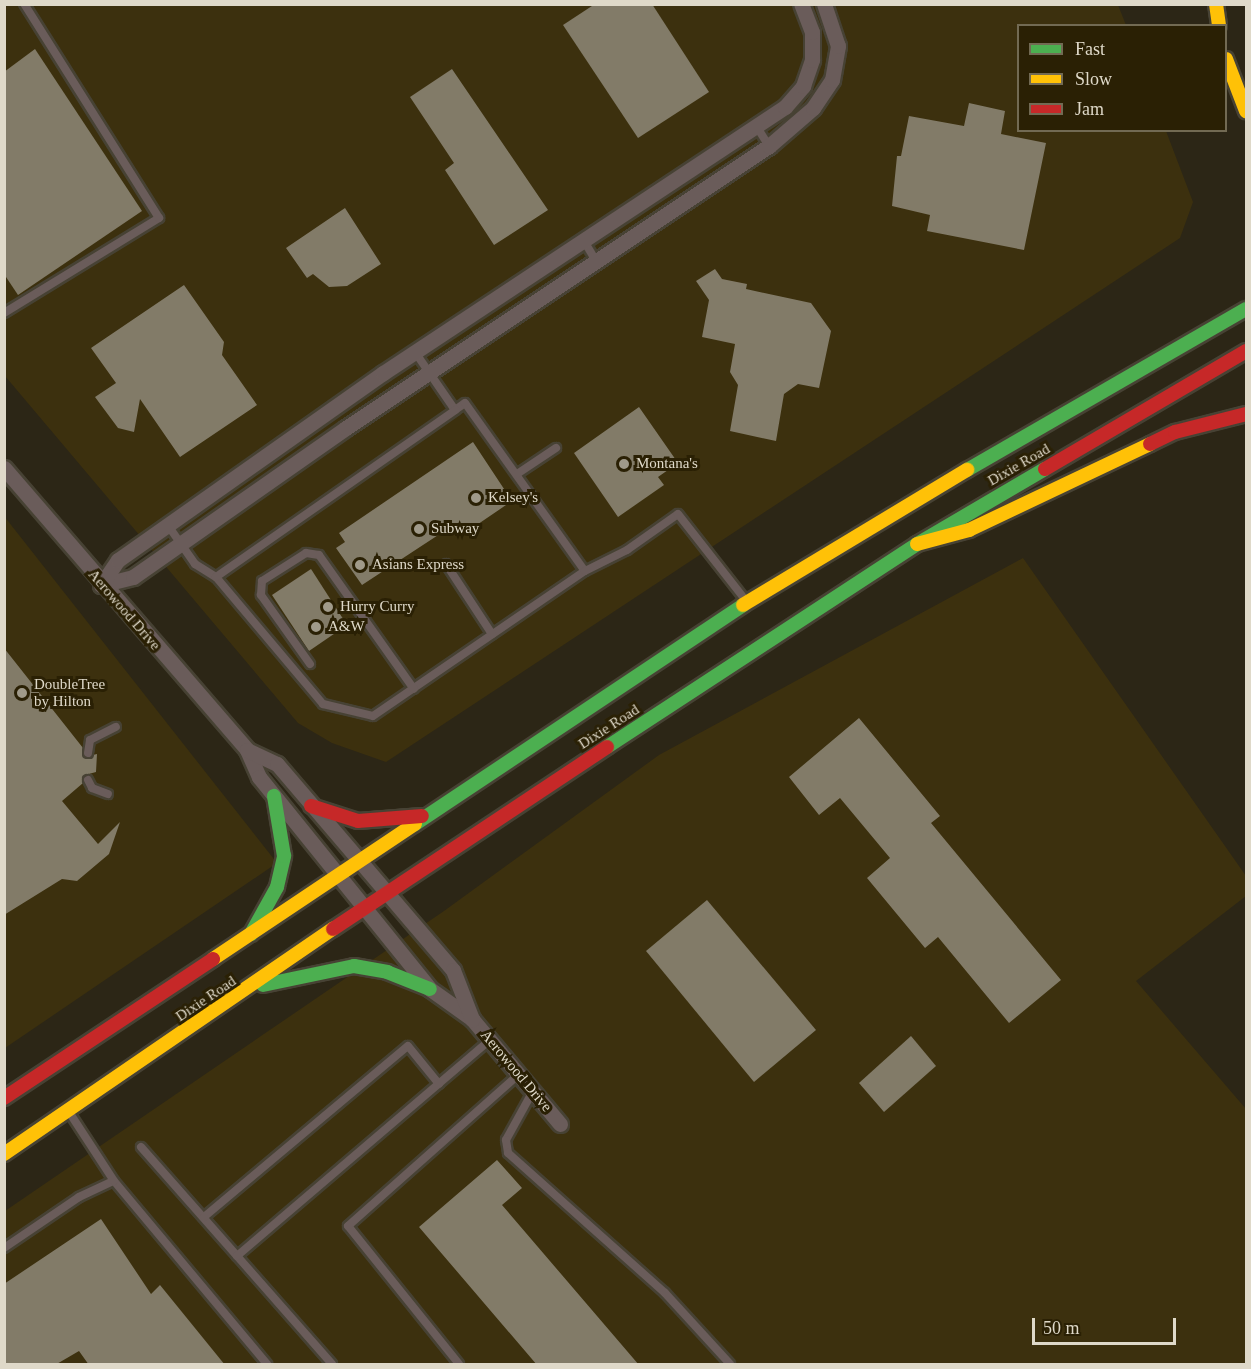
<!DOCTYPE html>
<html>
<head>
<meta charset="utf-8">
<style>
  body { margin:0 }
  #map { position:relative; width:1251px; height:1369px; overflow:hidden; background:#2c2616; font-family:Georgia,serif }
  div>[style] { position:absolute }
  .built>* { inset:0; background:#3c300e }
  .building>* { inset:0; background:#827b68 }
  .roads { filter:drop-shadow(2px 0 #474234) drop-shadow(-2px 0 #474234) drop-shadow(0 2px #474234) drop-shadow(0 -2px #474234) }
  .lane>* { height:8px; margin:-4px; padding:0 4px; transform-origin:4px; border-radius:4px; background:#6a5c5a }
  .street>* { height:15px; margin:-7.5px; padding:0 7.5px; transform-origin:7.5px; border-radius:7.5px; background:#6a5c5a }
  .fast>* { height:14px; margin:-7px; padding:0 7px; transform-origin:7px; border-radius:7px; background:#4caf50 }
  .slow>* { height:14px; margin:-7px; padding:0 7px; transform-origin:7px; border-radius:7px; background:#ffc107 }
  .jam>* { height:14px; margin:-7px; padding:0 7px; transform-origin:7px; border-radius:7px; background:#c62828 }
  .dots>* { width:16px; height:16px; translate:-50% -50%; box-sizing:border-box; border:3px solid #2a2004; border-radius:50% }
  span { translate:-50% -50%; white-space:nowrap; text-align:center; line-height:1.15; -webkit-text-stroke:6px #2a2004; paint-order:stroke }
  .poi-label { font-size:15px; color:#dfd9c9 }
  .left { translate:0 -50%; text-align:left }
  .street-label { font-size:15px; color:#dfd9c9 }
  .frame { position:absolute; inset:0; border:6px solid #dfd9c9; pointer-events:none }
  .legend { position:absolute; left:1017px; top:24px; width:210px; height:108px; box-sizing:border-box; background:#2a2004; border:2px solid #726a53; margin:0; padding:8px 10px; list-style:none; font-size:18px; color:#dfd9c9 }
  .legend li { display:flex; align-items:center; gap:12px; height:30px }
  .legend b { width:30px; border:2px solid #726a53 }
  .scale { position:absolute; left:1032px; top:1318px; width:144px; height:27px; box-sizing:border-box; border:3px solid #dfd9c9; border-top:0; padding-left:8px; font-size:18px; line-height:21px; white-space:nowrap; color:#dfd9c9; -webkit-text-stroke:4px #2a2004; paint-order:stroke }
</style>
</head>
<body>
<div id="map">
  <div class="built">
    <i style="clip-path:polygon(4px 5px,1118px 5px,1126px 25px,1018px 26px,1018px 130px,1166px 131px,1193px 202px,1180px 238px,386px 762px,332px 743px,298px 723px,5px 376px)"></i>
    <i style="clip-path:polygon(4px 516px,277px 863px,5px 1048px,4px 1048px)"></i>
    <i style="clip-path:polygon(1023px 558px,1246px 876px,1246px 896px,1136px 981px,1246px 1109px,1246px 1364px,5px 1364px,5px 1211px,444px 911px,659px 755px)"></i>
  </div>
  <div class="building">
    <i style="clip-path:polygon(595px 4px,652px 4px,709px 92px,638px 138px,563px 25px)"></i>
    <i style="clip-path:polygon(35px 49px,142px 211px,18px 295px,4px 274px,4px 72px)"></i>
    <i style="clip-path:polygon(452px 69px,548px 210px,494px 245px,445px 170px,454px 163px,410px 97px)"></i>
    <i style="clip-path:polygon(969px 103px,1005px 111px,1001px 134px,1046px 143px,1024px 250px,927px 231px,930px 215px,892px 206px,897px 156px,901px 156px,909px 116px,964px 126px)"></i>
    <i style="clip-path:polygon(345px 208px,381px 264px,347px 286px,329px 287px,313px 274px,307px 278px,286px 248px)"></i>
    <i style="clip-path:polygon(715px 269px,722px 279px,747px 284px,746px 289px,811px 303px,831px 331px,819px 388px,798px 384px,784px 394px,776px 441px,730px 431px,738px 385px,730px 372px,735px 344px,702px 337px,709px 300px,696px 281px)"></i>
    <i style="clip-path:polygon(184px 285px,224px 342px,222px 355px,257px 405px,180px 457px,140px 399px,134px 432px,118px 428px,95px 397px,116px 383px,91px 348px)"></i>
    <i style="clip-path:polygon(639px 407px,678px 463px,658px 477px,664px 485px,618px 517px,574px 453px)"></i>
    <i style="clip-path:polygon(473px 442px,512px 501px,462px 535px,455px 524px,362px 585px,336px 548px,345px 542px,339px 533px)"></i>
    <i style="clip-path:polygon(311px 569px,347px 625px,309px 651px,272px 595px)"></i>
    <i style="clip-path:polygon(4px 648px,83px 748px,84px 757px,97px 754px,96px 772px,85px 775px,83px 783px,62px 801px,98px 844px,120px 822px,109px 854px,77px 881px,62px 879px,4px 915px)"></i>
    <i style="clip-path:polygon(859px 718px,940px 816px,931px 823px,1061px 980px,1009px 1023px,938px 937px,925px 948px,867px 878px,890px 858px,840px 798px,819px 815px,789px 777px)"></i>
    <i style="clip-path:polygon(707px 900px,816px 1030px,754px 1082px,646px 951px)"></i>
    <i style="clip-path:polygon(911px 1036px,936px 1066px,884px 1112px,859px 1083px)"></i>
    <i style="clip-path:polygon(497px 1160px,522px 1188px,502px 1205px,639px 1365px,537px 1365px,419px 1227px)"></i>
    <i style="clip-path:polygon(101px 1219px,151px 1294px,160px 1285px,225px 1365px,89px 1365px,79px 1351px,55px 1365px,4px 1365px,4px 1284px)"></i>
  </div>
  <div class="roads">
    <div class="lane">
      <i style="left:757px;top:127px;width:22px;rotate:58deg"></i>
      <i style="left:584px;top:241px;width:23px;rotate:59deg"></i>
      <i style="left:4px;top:313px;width:182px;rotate:-31.5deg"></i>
      <i style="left:159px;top:218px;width:253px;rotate:-122.2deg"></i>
      <i style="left:415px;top:352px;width:70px;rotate:55.4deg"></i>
      <i style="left:455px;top:410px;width:12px;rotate:-35deg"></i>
      <i style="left:465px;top:403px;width:206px;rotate:54.5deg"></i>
      <i style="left:517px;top:474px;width:47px;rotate:-33.7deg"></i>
      <i style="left:167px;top:524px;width:49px;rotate:55deg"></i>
      <i style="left:195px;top:564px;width:25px;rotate:32deg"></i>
      <i style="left:216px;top:577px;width:166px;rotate:49.9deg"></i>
      <i style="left:323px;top:704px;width:51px;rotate:13.5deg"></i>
      <i style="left:373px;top:716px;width:257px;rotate:-34.4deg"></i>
      <i style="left:585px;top:571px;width:47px;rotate:-26.6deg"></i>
      <i style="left:627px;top:550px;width:62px;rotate:-35.2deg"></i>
      <i style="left:678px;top:514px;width:112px;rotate:51.9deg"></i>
      <i style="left:446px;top:564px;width:84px;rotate:56.7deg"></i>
      <i style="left:216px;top:577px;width:292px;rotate:-34.9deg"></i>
      <i style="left:310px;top:664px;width:85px;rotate:-125.4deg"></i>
      <i style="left:261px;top:595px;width:14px;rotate:-86deg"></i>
      <i style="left:262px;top:581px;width:52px;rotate:-32.5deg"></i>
      <i style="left:306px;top:553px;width:13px;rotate:9deg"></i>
      <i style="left:319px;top:555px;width:164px;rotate:54.7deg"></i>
      <i style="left:88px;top:753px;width:13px;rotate:-81deg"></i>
      <i style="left:90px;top:740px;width:29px;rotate:-27deg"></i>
      <i style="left:88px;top:780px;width:9px;rotate:63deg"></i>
      <i style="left:92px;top:788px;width:17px;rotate:21deg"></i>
      <i style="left:533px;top:1091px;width:56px;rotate:118.9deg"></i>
      <i style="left:506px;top:1140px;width:13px;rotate:81deg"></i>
      <i style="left:508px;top:1153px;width:210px;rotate:41.7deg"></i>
      <i style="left:665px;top:1293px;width:96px;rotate:47.5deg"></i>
      <i style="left:141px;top:1147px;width:145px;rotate:48.6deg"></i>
      <i style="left:114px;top:1181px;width:239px;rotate:50.1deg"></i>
      <i style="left:204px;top:1217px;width:266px;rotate:-40deg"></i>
      <i style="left:408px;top:1046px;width:49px;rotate:50.8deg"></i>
      <i style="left:4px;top:1248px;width:91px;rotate:-34.2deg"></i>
      <i style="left:79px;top:1197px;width:38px;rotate:-25deg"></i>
      <i style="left:114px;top:1181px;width:82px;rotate:-123.1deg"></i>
      <i style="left:332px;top:1364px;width:144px;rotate:-131.3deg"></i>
      <i style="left:237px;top:1256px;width:333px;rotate:-40.5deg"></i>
      <i style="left:459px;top:1364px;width:177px;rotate:-128.8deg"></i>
      <i style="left:348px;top:1226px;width:229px;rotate:-41.6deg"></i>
    </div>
    <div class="street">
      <i style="left:4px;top:468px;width:372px;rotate:49.2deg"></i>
      <i style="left:247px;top:750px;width:30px;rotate:66deg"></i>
      <i style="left:259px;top:777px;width:272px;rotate:51.1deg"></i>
      <i style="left:430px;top:989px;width:52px;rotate:35.5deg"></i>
      <i style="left:472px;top:1019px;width:137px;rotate:50deg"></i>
      <i style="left:101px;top:585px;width:33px;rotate:-14deg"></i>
      <i style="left:133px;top:577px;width:260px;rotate:-35deg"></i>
      <i style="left:346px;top:428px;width:508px;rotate:-33.69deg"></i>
      <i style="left:769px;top:146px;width:58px;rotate:-40.8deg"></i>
      <i style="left:813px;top:108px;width:34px;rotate:-56deg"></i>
      <i style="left:832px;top:80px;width:35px;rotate:-80deg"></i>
      <i style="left:838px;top:46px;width:44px;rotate:-108.4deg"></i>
      <i style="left:101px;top:585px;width:30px;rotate:-56deg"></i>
      <i style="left:118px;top:560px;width:324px;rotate:-35.2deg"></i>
      <i style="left:383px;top:373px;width:482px;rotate:-33.5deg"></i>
      <i style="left:785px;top:107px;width:28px;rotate:-49deg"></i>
      <i style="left:803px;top:86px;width:28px;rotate:-71deg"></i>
      <i style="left:812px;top:60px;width:28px;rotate:-90deg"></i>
      <i style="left:812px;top:32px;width:30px;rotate:-111deg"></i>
      <i style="left:247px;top:750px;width:33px;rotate:25deg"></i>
      <i style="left:277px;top:764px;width:271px;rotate:49.5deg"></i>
      <i style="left:453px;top:970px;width:53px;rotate:68.8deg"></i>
    </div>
    <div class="fast">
      <i style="left:967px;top:470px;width:322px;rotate:-30deg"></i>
      <i style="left:607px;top:747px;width:371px;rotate:-33.2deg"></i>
      <i style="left:917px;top:544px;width:148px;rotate:-30.4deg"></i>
      <i style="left:415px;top:824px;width:394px;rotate:-33.7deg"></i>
      <i style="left:251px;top:934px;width:54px;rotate:-61deg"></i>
      <i style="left:277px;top:887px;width:32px;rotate:-77deg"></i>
      <i style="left:284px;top:856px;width:61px;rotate:-99.5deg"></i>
      <i style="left:263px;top:985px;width:93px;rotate:-11.8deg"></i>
      <i style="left:354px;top:966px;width:34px;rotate:10deg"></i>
      <i style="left:387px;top:972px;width:46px;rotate:21.6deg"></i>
    </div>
    <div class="slow">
      <i style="left:1216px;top:4px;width:22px;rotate:82deg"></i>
      <i style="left:1226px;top:59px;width:56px;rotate:69deg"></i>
      <i style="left:917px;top:544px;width:54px;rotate:-15.1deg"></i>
      <i style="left:969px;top:530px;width:200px;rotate:-25.4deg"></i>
      <i style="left:743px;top:605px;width:262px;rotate:-31.1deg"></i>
      <i style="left:213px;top:959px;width:243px;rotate:-33.8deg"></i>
      <i style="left:4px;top:1154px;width:399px;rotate:-34.4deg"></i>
    </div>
    <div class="jam">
      <i style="left:1150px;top:444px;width:28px;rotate:-26deg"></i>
      <i style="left:1175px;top:432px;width:73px;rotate:-14.2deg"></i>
      <i style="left:1045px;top:469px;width:233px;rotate:-30.4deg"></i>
      <i style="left:311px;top:806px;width:49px;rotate:17.7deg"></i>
      <i style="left:358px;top:821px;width:64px;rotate:-4.5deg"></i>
      <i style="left:333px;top:929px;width:329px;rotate:-33.6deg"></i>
      <i style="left:4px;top:1098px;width:251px;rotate:-33.6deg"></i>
    </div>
  </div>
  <div class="dots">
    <i style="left:624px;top:464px;background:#a09a8a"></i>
    <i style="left:476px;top:498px;background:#a09a8a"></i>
    <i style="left:419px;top:529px;background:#a09a8a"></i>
    <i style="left:360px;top:565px;background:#a09a8a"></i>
    <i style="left:328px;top:607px;background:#a09a8a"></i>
    <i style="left:316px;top:627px;background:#a09a8a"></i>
    <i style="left:22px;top:693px;background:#a09a8a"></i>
  </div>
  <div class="poi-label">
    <span class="left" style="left:636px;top:464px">Montana's</span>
    <span class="left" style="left:488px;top:498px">Kelsey's</span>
    <span class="left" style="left:431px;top:529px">Subway</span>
    <span class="left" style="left:372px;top:565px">Asians Express</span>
    <span class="left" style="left:340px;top:607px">Hurry Curry</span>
    <span class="left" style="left:328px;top:627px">A&amp;W</span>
    <span class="left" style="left:34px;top:693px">DoubleTree<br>by Hilton</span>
  </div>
  <div class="street-label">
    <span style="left:1019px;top:465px;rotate:-30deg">Dixie Road</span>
    <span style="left:124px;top:610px;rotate:49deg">Aerowood Drive</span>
    <span style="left:609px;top:727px;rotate:-33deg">Dixie Road</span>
    <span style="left:206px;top:999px;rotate:-34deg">Dixie Road</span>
    <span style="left:516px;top:1071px;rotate:50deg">Aerowood Drive</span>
  </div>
  <div class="frame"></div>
  <ul class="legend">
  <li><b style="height:8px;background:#4caf50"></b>Fast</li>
  <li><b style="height:8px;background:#ffc107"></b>Slow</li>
  <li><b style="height:8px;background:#c62828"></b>Jam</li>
  </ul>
  <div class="scale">50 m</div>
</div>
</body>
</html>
